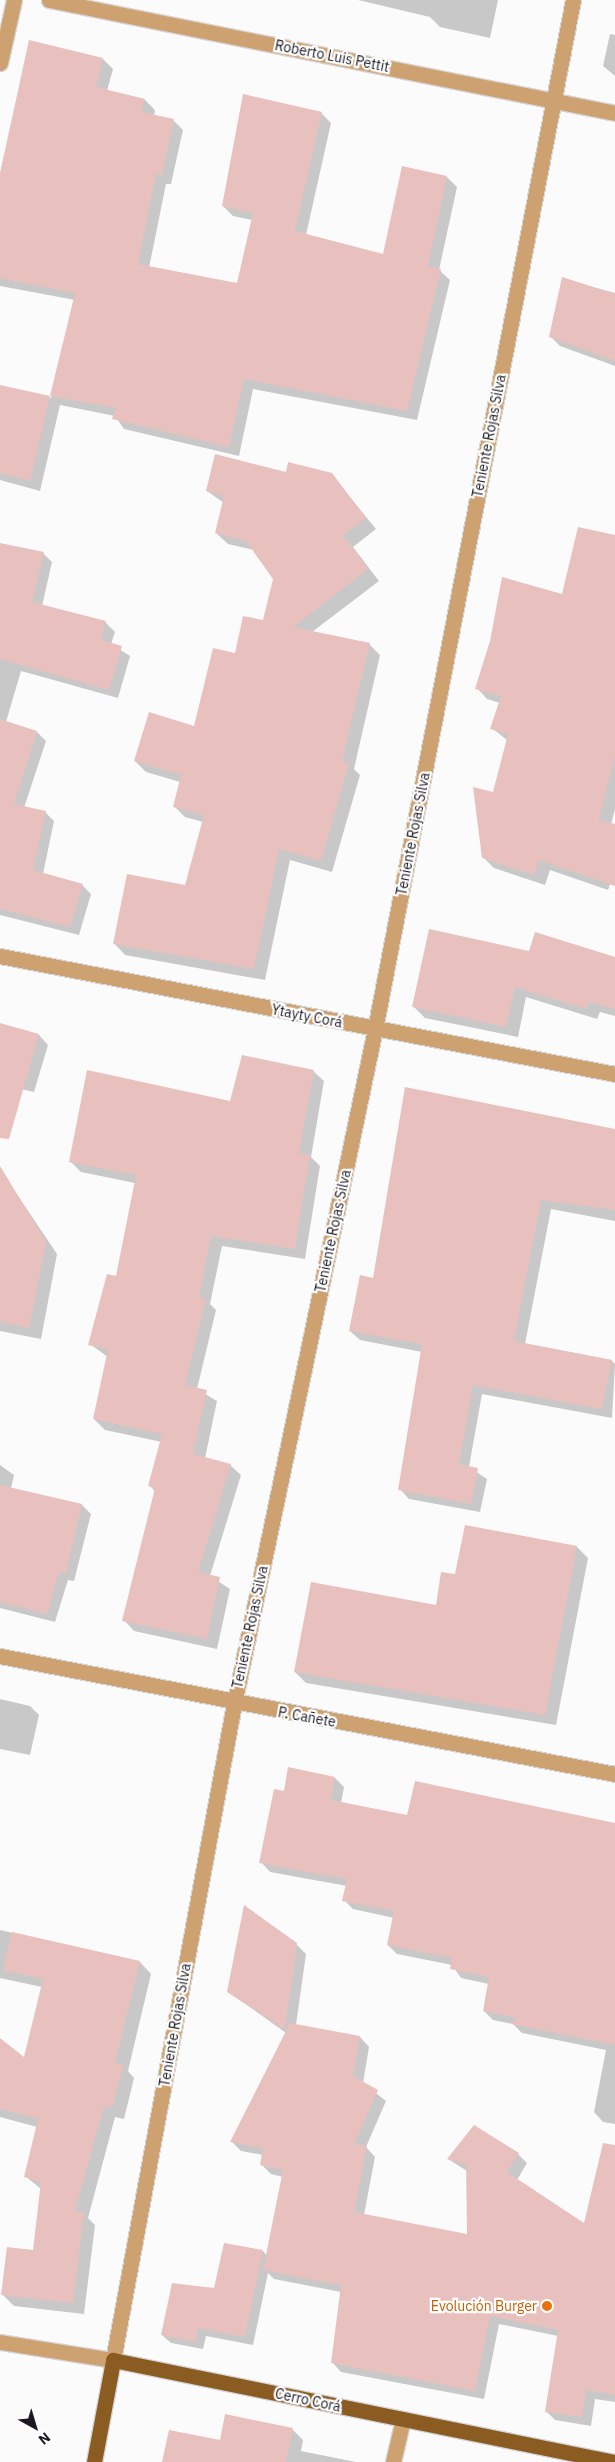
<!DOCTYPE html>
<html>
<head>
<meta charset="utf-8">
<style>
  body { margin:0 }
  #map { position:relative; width:615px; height:2462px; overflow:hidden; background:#fbfbfb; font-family:"IBM Plex Sans",sans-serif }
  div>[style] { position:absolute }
  .shadow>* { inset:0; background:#0003 }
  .building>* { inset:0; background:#e8c1be }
  .roads { filter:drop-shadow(1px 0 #d7d7d8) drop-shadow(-1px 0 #d7d7d8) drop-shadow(0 1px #d7d7d8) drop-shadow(0 -1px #d7d7d8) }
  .minor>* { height:15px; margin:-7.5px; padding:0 7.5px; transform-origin:7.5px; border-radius:7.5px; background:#cea170 }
  .major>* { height:15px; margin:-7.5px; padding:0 7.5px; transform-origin:7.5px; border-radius:7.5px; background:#8b5c22 }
  .dots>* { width:14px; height:14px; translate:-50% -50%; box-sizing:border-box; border:2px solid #fff; border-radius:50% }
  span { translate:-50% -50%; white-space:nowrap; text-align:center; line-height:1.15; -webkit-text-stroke:4.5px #fff; paint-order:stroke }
  .street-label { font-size:14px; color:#1b1823 }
  .food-label { font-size:14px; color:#c56008 }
  .right { translate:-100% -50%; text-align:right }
  .north { position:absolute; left:10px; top:2402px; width:50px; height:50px; -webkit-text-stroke:4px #fff; paint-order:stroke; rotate:141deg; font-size:14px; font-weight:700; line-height:20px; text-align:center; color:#1b1823 }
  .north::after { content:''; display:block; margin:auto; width:18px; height:22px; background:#1b1823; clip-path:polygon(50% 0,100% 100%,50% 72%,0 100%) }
</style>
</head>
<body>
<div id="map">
  <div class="shadow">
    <i style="clip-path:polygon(358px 0,498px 0,490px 38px,440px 27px,430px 17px)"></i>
    <i style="clip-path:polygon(610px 34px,615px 35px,615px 76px,603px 66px)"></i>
    <i style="clip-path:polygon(103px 59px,113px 69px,107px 91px,145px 100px,155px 110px,154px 116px,173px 120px,183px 130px,171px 184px,166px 184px,149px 268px,238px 285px,252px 220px,233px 216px,223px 206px,321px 113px,331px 123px,306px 235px,384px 256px,447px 177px,457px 187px,439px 270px,450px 280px,417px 420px,253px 389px,239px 456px,124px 429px,115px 416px,60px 405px,40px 491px,0 480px,0 386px,51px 398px,75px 300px,0 286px,0 188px)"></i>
    <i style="clip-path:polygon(563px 279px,615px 293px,615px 366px,560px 346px,550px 336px)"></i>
    <i style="clip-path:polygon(287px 473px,331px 474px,376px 529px,353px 547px,379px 581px,312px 632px,369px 644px,380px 655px,354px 769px,360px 775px,332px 872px,290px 860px,265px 980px,125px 955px,114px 943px,186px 886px,203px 822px,185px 817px,174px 806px,180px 782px,146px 772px,135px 761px,195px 727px,236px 655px,264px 622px,274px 579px,254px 550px,228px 544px,216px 533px,224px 503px,207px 491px)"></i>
    <i style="clip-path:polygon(615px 537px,615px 809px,611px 825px,615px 826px,615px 870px,608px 890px,550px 870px,545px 885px,494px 868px,483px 857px,508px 741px,492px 728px,500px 703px,487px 699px,477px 688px)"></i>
    <i style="clip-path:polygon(0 544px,43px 553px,52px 562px,42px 606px,105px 622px,115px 632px,111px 644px,130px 656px,118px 698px,21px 671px,6px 722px,37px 732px,46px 741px,24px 808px,45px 812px,54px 821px,43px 874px,82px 885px,91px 894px,79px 935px,0 915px)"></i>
    <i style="clip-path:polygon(530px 952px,615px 958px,615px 1016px,600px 1012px,597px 1019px,526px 997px,518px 1037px,425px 1018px,414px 1007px)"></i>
    <i style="clip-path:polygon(0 1024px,39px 1035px,48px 1045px,34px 1092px,0 1084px)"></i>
    <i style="clip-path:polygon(313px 1071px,324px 1081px,311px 1157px,320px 1166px,305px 1259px,222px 1246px,210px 1304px,216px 1310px,197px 1389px,217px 1401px,205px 1458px,230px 1465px,241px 1475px,210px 1576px,230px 1589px,217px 1649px,134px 1631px,124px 1620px,156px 1492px,149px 1485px,162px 1442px,105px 1430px,94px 1419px,108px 1357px,90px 1344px,117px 1277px,135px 1183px,81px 1172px,70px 1161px)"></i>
    <i style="clip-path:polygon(615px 1159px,615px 1221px,551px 1209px,525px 1344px,611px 1360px,615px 1364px,612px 1418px,482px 1394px,469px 1467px,487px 1479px,480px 1512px,409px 1499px,400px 1489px,422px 1352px,360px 1340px,350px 1331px,374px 1279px)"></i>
    <i style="clip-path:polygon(0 1169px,57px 1254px,41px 1339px,0 1331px)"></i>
    <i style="clip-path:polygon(0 1465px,14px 1475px,11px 1488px,82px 1505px,91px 1514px,74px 1581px,68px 1580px,55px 1622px,0 1608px)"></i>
    <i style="clip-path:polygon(577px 1547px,588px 1558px,556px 1725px,306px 1683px,295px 1672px,437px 1606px,456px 1576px)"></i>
    <i style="clip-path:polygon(0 1699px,30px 1706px,39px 1715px,30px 1755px,0 1749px)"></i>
    <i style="clip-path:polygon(335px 1778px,344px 1787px,341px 1803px,408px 1816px,416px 1783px,615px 1824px,615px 2124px,603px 2122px,594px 2112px,606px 2050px,522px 2033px,513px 2024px,493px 2020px,484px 2011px,489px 1984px,461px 1978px,452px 1965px,397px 1954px,388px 1945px,394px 1918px,353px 1909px,344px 1900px,347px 1886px,270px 1872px,261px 1862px,285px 1792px)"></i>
    <i style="clip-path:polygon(0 1930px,140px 1962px,151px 1974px,128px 2071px,134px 2078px,124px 2119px,115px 2117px,88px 2218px,95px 2225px,84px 2314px,14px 2306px,2px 2294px,34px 2251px,41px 2189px,25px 2176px,37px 2127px,0 2117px,0 2039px,24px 2059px,42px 1987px,0 1978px)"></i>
    <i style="clip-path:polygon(296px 1944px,306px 1954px,296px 2025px,360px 2037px,369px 2047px,363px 2083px,386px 2101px,366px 2147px,375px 2157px,364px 2215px,468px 2236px,467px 2171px,448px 2159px,518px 2154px,527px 2163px,517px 2180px,585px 2225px,615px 2169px,615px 2402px,595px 2399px,591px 2426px,555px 2420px,546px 2411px,558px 2336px,499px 2324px,484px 2399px,341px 2372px,332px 2362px,341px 2292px,274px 2279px,268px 2273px,253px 2345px,206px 2336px,203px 2349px,171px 2343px,162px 2335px,263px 2251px,267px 2256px,283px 2177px,271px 2174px,262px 2165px,263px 2155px,241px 2151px,232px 2142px,286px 2033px,229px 1992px)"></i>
    <i style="clip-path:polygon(292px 2429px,303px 2440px,301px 2451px,356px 2462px,164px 2462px,221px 2441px)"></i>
  </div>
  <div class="building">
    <i style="clip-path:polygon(29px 40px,103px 58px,96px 87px,145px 99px,142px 112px,174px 119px,162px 175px,156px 174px,138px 264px,237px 283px,253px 213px,222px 206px,243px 94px,322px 112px,295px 231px,383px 254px,402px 166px,447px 176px,428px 266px,441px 269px,407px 411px,244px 379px,229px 447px,112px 419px,116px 408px,50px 396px,30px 481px,0 473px,0 385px,50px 396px,75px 293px,0 278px,0 173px)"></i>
    <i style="clip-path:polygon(562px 277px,615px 294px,615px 361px,549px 337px)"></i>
    <i style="clip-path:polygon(215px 454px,286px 472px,288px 462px,332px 473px,366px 518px,343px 535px,368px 569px,293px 627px,370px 643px,342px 761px,349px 763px,321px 861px,279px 849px,254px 969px,113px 944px,127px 874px,185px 885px,204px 815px,173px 807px,181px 775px,134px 761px,149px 712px,194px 726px,213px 648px,235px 653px,243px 616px,263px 620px,273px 579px,246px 541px,215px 533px,224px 496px,206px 491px)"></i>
    <i style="clip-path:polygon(578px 527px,615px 535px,615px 756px,599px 820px,615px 824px,615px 886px,539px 860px,534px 875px,482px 858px,473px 787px,493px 792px,508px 734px,490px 729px,501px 696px,475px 689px,490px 641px,502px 577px,562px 594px)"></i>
    <i style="clip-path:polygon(0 543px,44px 552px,32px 602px,106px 621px,101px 640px,122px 646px,109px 690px,0 659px)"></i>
    <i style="clip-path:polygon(0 719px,37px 731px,14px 804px,46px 811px,33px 870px,83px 884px,70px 927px,0 909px)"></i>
    <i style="clip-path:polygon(429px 929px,529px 951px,535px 932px,615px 957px,615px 1009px,589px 1002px,586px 1009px,515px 987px,506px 1027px,412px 1007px)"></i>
    <i style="clip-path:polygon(0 1023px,39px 1034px,9px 1139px,0 1138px)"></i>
    <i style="clip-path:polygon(242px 1055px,314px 1070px,299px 1153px,310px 1155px,295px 1249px,211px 1236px,199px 1297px,206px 1298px,185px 1385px,207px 1390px,193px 1454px,231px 1464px,198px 1572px,220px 1577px,207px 1639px,122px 1621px,155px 1488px,148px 1486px,162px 1434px,93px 1419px,108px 1349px,88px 1345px,107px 1274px,116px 1276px,136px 1175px,69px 1162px,87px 1070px,230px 1101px)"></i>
    <i style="clip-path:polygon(405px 1087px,615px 1129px,615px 1210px,541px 1200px,514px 1341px,612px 1360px,602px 1409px,473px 1385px,459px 1464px,478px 1468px,471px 1504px,398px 1490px,422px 1344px,349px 1331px,360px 1275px,373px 1278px)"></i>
    <i style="clip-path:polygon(0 1166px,46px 1242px,29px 1328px,0 1322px)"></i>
    <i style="clip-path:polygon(0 1485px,82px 1504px,66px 1573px,59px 1572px,47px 1614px,0 1602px)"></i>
    <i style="clip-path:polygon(465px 1525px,577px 1546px,545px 1715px,294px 1672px,311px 1582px,436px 1605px,441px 1572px,455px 1574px)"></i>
    <i style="clip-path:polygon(288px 1767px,335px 1777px,331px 1800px,407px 1815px,415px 1781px,615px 1823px,615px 2045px,511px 2024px,517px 2018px,483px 2011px,489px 1977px,450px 1969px,452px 1958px,387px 1945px,394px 1911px,342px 1901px,347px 1879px,259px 1863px,274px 1789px,284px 1791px)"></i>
    <i style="clip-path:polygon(244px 1905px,297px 1943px,285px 2030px,227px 1992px)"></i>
    <i style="clip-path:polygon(12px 1932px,140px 1961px,115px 2063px,124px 2065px,112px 2108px,104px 2106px,75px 2211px,84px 2212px,73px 2303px,1px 2295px,7px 2247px,33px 2250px,41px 2182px,24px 2177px,38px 2119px,0 2109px,0 2038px,24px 2057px,43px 1979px,3px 1970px)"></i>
    <i style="clip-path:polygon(290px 2023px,360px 2036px,353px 2076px,378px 2090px,354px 2144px,367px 2146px,354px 2212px,467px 2234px,466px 2164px,447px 2159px,474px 2125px,519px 2153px,507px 2172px,584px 2223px,603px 2143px,615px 2145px,615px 2395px,586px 2390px,582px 2417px,545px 2412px,558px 2330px,490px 2316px,475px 2391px,331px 2363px,341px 2285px,263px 2270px,283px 2170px,260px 2165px,263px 2148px,230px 2142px)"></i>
    <i style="clip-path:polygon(224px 2243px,263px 2250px,245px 2337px,198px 2328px,195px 2342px,161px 2335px,172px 2283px,214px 2288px)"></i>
    <i style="clip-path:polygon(225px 2414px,293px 2428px,286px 2462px,162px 2462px,169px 2430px,220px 2440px)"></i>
  </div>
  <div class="roads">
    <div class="minor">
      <i style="left:49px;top:0;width:577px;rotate:11.29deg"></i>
      <i style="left:0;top:63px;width:65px;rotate:-77.5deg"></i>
      <i style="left:0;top:956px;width:626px;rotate:10.86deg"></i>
      <i style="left:0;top:1656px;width:626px;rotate:10.86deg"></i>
      <i style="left:0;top:2342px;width:114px;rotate:9.1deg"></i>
      <i style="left:113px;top:2360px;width:667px;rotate:-79.55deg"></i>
      <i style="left:234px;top:1704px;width:690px;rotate:-78.2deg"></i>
      <i style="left:375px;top:1029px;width:1048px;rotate:-79.11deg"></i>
      <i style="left:393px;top:2462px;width:44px;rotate:-76.9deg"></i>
    </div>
    <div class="major">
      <i style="left:94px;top:2462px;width:104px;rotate:-79.4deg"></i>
      <i style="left:113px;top:2360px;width:512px;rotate:11.49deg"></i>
    </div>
  </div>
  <div class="dots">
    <i style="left:547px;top:2306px;background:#e8710a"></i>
  </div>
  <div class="street-label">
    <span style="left:332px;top:56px;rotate:11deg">Roberto Luis Pettit</span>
    <span style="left:489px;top:436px;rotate:-79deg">Teniente Rojas Silva</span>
    <span style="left:413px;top:834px;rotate:-79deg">Teniente Rojas Silva</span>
    <span style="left:307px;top:1016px;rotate:11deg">Ytayty Corá</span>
    <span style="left:333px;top:1231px;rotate:-78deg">Teniente Rojas Silva</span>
    <span style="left:250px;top:1627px;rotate:-78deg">Teniente Rojas Silva</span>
    <span style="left:307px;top:1717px;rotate:10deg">P. Cañete</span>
    <span style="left:175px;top:2025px;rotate:-80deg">Teniente Rojas Silva</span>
    <span style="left:308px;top:2400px;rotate:12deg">Cerro Corá</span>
  </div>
  <div class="food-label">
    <span class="right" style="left:537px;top:2306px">Evolución Burger</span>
  </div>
  <div class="north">N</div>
</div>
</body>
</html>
